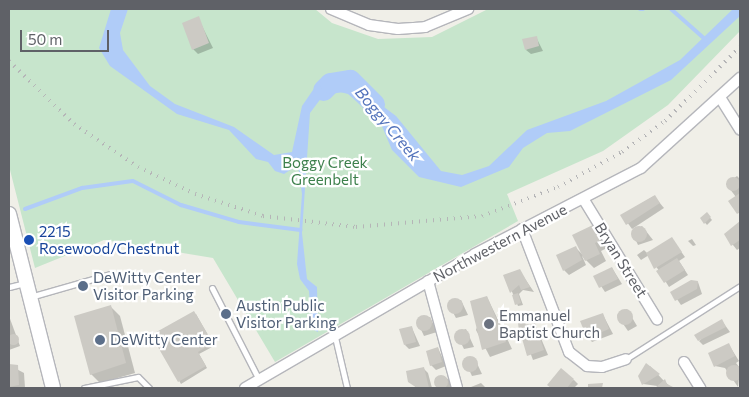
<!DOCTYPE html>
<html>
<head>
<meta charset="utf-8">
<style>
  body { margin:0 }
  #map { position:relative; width:749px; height:397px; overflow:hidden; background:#f0efe8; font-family:Commissioner,sans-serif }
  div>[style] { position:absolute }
  .green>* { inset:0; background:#c7e5cc }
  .water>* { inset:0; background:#b0ccf8 }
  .shadow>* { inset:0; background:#0003 }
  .stream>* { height:4px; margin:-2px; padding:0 2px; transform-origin:2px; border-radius:2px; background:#b0ccf8 }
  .river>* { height:21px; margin:-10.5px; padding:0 10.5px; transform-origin:10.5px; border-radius:10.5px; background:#b0ccf8 }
  .building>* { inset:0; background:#cccac4 }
  .round { border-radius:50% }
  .roads { filter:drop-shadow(1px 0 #b5b6bb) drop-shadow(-1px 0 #b5b6bb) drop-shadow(0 1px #b5b6bb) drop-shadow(0 -1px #b5b6bb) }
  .lane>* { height:5px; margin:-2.5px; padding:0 2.5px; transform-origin:2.5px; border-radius:2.5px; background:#fff }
  .street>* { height:10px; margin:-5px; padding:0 5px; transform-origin:5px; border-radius:5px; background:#fff }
  .secondary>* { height:14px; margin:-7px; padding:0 7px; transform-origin:7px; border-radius:7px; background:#fff }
  .rail>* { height:4px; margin-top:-2px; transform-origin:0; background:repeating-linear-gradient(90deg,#b5b5b7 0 1px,transparent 0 7px) }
  .dots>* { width:14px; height:14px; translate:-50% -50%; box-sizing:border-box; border:2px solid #fff; border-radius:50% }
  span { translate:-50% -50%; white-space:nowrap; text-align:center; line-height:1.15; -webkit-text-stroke:4.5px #fff; paint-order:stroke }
  .park-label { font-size:15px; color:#3d804c }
  .transit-label { font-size:15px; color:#164399 }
  .left { translate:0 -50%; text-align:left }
  .street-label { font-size:15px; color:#5f6167 }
  .service-label { font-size:15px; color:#4e5e75 }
  .worship-label { font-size:15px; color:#5b616d }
  .water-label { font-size:16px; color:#5373bb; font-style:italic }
  .frame { position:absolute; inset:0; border:10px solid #5f6167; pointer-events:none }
  .scale { position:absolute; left:20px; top:30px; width:89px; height:22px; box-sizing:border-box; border:2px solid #5f6167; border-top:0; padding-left:6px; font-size:15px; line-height:18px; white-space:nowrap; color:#5f6167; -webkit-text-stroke:4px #fff; paint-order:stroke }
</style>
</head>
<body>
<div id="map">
  <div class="green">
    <i style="clip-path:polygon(9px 9px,315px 9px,332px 23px,378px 39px,432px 37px,488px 9px,740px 9px,740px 31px,668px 105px,603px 151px,507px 194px,518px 221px,275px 362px,213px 258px,104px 240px,35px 268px,9px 166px)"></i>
  </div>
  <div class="water">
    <i style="clip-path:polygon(111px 9px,128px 9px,120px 33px,123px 50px,150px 86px,175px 104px,234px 127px,274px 155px,292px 152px,302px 106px,313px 90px,332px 76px,344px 77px,396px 116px,441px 171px,462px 175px,489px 166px,527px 130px,606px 101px,680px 60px,733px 9px,740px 9px,740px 16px,671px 80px,570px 131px,547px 133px,523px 148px,509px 167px,461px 187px,419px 177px,392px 150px,381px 124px,367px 110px,348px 94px,328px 89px,310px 113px,302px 233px,307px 279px,317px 287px,318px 332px,312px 329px,309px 291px,300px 279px,297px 264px,302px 194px,298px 165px,284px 174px,275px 171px,268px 162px,256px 159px,229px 130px,177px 114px,110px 66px,99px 48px)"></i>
  </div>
  <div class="shadow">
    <i style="clip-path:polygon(198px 18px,213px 48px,198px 54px,193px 49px)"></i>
    <i style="clip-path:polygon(536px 37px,543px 51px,531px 54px,526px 50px)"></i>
    <i style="clip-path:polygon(737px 176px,740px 179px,740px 215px,730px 201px,736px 197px,726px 184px)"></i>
    <i style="clip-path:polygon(654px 196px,664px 208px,632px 229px,622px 215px)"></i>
    <i style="clip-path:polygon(707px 214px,712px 220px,707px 225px,702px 219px)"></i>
    <i style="clip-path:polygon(740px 223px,740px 248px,737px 250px,725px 235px)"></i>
    <i style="clip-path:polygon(596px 224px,611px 246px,601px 251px,606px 261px,594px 268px,582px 256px,586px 265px,569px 275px,564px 270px,576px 248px,583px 255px)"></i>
    <i style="clip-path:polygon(642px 226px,653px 240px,638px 245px,632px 232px)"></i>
    <i style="clip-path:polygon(672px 239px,685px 257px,679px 261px,688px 275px,669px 287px,649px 255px,641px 260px,637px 255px,644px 250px,648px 254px)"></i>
    <i style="clip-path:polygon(692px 239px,696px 245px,693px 246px,688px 241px)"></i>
    <i style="clip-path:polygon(612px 268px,622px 284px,605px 292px,595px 277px)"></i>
    <i style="clip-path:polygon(519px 270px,534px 292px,523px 290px,519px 294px,523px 305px,518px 306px,505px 275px)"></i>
    <i style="clip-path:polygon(698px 282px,702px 294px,681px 305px,672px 292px)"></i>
    <i style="clip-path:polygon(487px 297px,512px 349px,490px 357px,476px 330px)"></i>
    <i style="clip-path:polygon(461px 300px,468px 315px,456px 318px,448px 303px)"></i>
    <i style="clip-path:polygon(110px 306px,120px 316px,135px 373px,100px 383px,91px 374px)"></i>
    <i style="clip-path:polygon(627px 309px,637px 326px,628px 331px,617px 315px)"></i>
    <i style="clip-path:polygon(196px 314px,214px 346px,199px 354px,207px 368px,181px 384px,153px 335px)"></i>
    <i style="clip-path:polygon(603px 315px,613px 334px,592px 342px,588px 337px)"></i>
    <i style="clip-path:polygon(9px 316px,20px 346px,9px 350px)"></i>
    <i style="clip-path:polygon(430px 317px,437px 332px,424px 336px,417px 321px)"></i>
    <i style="clip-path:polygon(722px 321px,730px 332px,703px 345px,699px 341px)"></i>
    <i style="clip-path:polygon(535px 324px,548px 355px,533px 360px,520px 325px)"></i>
    <i style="clip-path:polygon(412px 328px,420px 346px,409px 349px,405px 345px)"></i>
    <i style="clip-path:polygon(466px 329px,474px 347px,464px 349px,456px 333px)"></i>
    <i style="clip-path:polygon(729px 345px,739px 361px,736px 363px,740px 368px,738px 387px,725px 368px,715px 366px)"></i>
    <i style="clip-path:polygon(438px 348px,446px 366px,436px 370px,431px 365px)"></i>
    <i style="clip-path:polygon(474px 357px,482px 374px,472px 376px,464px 359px)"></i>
    <i style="clip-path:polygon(9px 365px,24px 373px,25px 388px,9px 388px)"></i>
    <i style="clip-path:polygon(650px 366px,664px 381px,672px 388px,643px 384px,639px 376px)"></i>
    <i style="clip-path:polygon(424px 369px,428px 373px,432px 388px,416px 388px,408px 372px)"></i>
    <i style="clip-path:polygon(444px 376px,449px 380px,451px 388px,437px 388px,435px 378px)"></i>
    <i style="clip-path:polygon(574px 380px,578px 384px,574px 388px,549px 385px)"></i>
    <i style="clip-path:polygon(481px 383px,486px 388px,471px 388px,471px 387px)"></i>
  </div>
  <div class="stream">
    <i style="left:640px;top:9px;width:3px"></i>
    <i style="left:671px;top:9px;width:47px;rotate:41.5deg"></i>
    <i style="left:25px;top:209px;width:61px;rotate:-20.2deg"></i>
    <i style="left:82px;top:188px;width:51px;rotate:-7.8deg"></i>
    <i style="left:133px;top:181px;width:54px;rotate:26.6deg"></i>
    <i style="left:181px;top:205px;width:60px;rotate:16.3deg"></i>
    <i style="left:239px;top:222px;width:62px;rotate:7.5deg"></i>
  </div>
  <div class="river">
    <i style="left:323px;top:90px;width:10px;rotate:-45deg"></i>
    <i style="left:330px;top:83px;width:20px;rotate:-9deg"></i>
    <i style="left:350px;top:80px;width:34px;rotate:45deg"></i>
  </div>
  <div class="building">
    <i style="clip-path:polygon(199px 16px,209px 43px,192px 50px,182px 23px)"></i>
    <i style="clip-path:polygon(537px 36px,539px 46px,525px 50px,522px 39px)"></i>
    <i class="round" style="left:726px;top:177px;width:14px;height:14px"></i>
    <i style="clip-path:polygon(740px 193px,740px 212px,737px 214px,728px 201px)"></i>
    <i style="clip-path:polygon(655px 195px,660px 203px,626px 225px,620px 215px)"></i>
    <i style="clip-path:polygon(707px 212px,711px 217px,704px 224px,700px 218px)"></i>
    <i style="clip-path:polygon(740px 221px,740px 240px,731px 246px,724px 234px)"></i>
    <i style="clip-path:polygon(597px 223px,605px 238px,595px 243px,600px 254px,585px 261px,572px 235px)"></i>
    <i class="round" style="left:631px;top:226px;width:16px;height:16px"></i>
    <i style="clip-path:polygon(672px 237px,682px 252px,654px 269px,646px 253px)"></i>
    <i style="clip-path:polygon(576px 246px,582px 260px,563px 271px,556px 255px)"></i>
    <i style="clip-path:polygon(677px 258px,685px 270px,664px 283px,656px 271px)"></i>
    <i style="clip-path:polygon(612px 267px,618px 279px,599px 288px,593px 276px)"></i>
    <i style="clip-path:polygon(520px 269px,530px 287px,521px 290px,519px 285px,510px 293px,503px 275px)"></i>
    <i style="clip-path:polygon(691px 280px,698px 281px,697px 289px,675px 301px,670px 292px)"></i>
    <i style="clip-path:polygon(518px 293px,521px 303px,515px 305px,512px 295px)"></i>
    <i style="clip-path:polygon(487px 296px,506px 342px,482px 350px,470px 301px)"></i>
    <i class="round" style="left:447px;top:298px;width:16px;height:16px"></i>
    <i style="clip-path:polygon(111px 305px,126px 363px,90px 375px,74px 316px)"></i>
    <i class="round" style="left:617px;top:309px;width:16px;height:16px"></i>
    <i style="clip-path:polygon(194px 311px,213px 343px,198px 352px,206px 366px,178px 382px,151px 335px)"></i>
    <i style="clip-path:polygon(603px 313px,609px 329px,587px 338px,580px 321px)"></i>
    <i class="round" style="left:416px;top:315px;width:16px;height:16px"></i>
    <i style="clip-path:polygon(722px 319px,726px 327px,698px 341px,694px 335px)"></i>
    <i style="clip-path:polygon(525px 321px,526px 326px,535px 323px,544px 350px,527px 356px,521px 335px,515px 333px,519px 331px,518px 323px)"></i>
    <i style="clip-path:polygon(412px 326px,416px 342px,404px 345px,399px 329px)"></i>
    <i class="round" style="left:454px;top:329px;width:16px;height:16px"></i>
    <i class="round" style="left:7.5px;top:333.5px;width:11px;height:11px"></i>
    <i style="clip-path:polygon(729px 343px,735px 356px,714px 367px,708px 353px)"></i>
    <i style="clip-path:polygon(438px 347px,442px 362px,430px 366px,426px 351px)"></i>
    <i class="round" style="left:462px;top:356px;width:16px;height:16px"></i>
    <i style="clip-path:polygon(646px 363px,660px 374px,642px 385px,638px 376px)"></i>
    <i style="clip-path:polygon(9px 364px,18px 365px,19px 385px,9px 387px)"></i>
    <i class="round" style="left:726px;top:365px;width:16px;height:16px"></i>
    <i style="clip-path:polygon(424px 367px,429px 388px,417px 388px,408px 382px,406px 371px)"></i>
    <i style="clip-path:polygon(561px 368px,574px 379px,567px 388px,551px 388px,547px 385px)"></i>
    <i class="round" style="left:434px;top:375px;width:14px;height:14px"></i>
    <i style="clip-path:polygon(665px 379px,667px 384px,675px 388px,655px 388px)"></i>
    <i style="clip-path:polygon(603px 383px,602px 388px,588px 388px,588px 384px)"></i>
  </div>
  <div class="roads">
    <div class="lane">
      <i style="left:9px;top:287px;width:16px;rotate:-14deg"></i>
      <i style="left:212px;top:288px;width:103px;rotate:62.9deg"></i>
      <i style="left:30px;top:297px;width:83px;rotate:-16deg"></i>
      <i style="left:335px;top:337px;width:52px;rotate:76.8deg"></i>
      <i style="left:626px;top:359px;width:135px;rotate:-32.6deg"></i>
      <i style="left:84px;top:388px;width:55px;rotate:-11.5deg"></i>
      <i style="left:138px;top:377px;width:16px;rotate:45deg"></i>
    </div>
    <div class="street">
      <i style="left:331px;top:9px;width:41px;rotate:22.8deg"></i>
      <i style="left:369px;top:25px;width:29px;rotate:8deg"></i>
      <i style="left:398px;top:29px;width:27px;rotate:-4deg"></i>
      <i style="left:425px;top:27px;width:47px;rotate:-22.7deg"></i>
      <i style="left:721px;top:99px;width:36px;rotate:58deg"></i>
      <i style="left:584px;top:200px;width:140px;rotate:58.5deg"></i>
      <i style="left:522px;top:229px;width:132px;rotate:69.1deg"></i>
      <i style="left:569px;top:352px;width:23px;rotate:38deg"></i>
      <i style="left:587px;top:366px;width:15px;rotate:4deg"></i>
      <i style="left:602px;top:367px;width:25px;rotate:-18deg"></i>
      <i style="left:428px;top:281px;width:111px;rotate:74.8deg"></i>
      <i style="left:684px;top:362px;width:31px;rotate:58deg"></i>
      <i style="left:245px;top:388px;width:266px;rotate:-30.2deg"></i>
      <i style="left:475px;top:254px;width:187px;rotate:-27.4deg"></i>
      <i style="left:641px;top:168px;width:134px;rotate:-42.3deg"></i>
    </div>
    <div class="secondary">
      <i style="left:9px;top:214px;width:179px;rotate:75.8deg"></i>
    </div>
  </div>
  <div class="rail">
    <i style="left:9px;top:61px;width:91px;rotate:44.1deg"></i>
    <i style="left:74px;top:124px;width:77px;rotate:33.9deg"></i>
    <i style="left:138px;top:167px;width:63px;rotate:25.3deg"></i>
    <i style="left:195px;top:194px;width:71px;rotate:17.9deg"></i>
    <i style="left:263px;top:216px;width:94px;rotate:6.7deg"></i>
    <i style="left:356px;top:227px;width:126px;rotate:-5deg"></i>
    <i style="left:482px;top:216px;width:81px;rotate:-20.9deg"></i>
    <i style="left:558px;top:187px;width:73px;rotate:-28.7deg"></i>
    <i style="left:622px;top:152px;width:53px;rotate:-35.8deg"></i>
    <i style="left:665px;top:121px;width:105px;rotate:-44.6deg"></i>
  </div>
  <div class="dots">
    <i style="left:29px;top:240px;background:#1a4fb4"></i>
    <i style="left:83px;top:286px;background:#5c6f8a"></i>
    <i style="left:226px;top:314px;background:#5c6f8a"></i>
    <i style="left:489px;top:324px;background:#6b7280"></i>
    <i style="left:100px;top:340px;background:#5c6f8a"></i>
  </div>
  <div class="park-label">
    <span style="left:325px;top:171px">Boggy Creek<br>Greenbelt</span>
  </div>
  <div class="transit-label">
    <span class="left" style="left:39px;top:240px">2215<br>Rosewood/Chestnut</span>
  </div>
  <div class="street-label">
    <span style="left:500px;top:243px;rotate:-28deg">Northwestern Avenue</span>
    <span style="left:621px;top:260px;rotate:58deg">Bryan Street</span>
  </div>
  <div class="service-label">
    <span class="left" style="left:93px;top:286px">DeWitty Center<br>Visitor Parking</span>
    <span class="left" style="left:236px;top:314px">Austin Public<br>Visitor Parking</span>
    <span class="left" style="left:110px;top:340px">DeWitty Center</span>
  </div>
  <div class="worship-label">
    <span class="left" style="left:499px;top:324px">Emmanuel<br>Baptist Church</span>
  </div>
  <div class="water-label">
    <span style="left:388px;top:124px;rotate:50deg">Boggy Creek</span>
  </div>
  <div class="frame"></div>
  <div class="scale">50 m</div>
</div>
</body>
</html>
